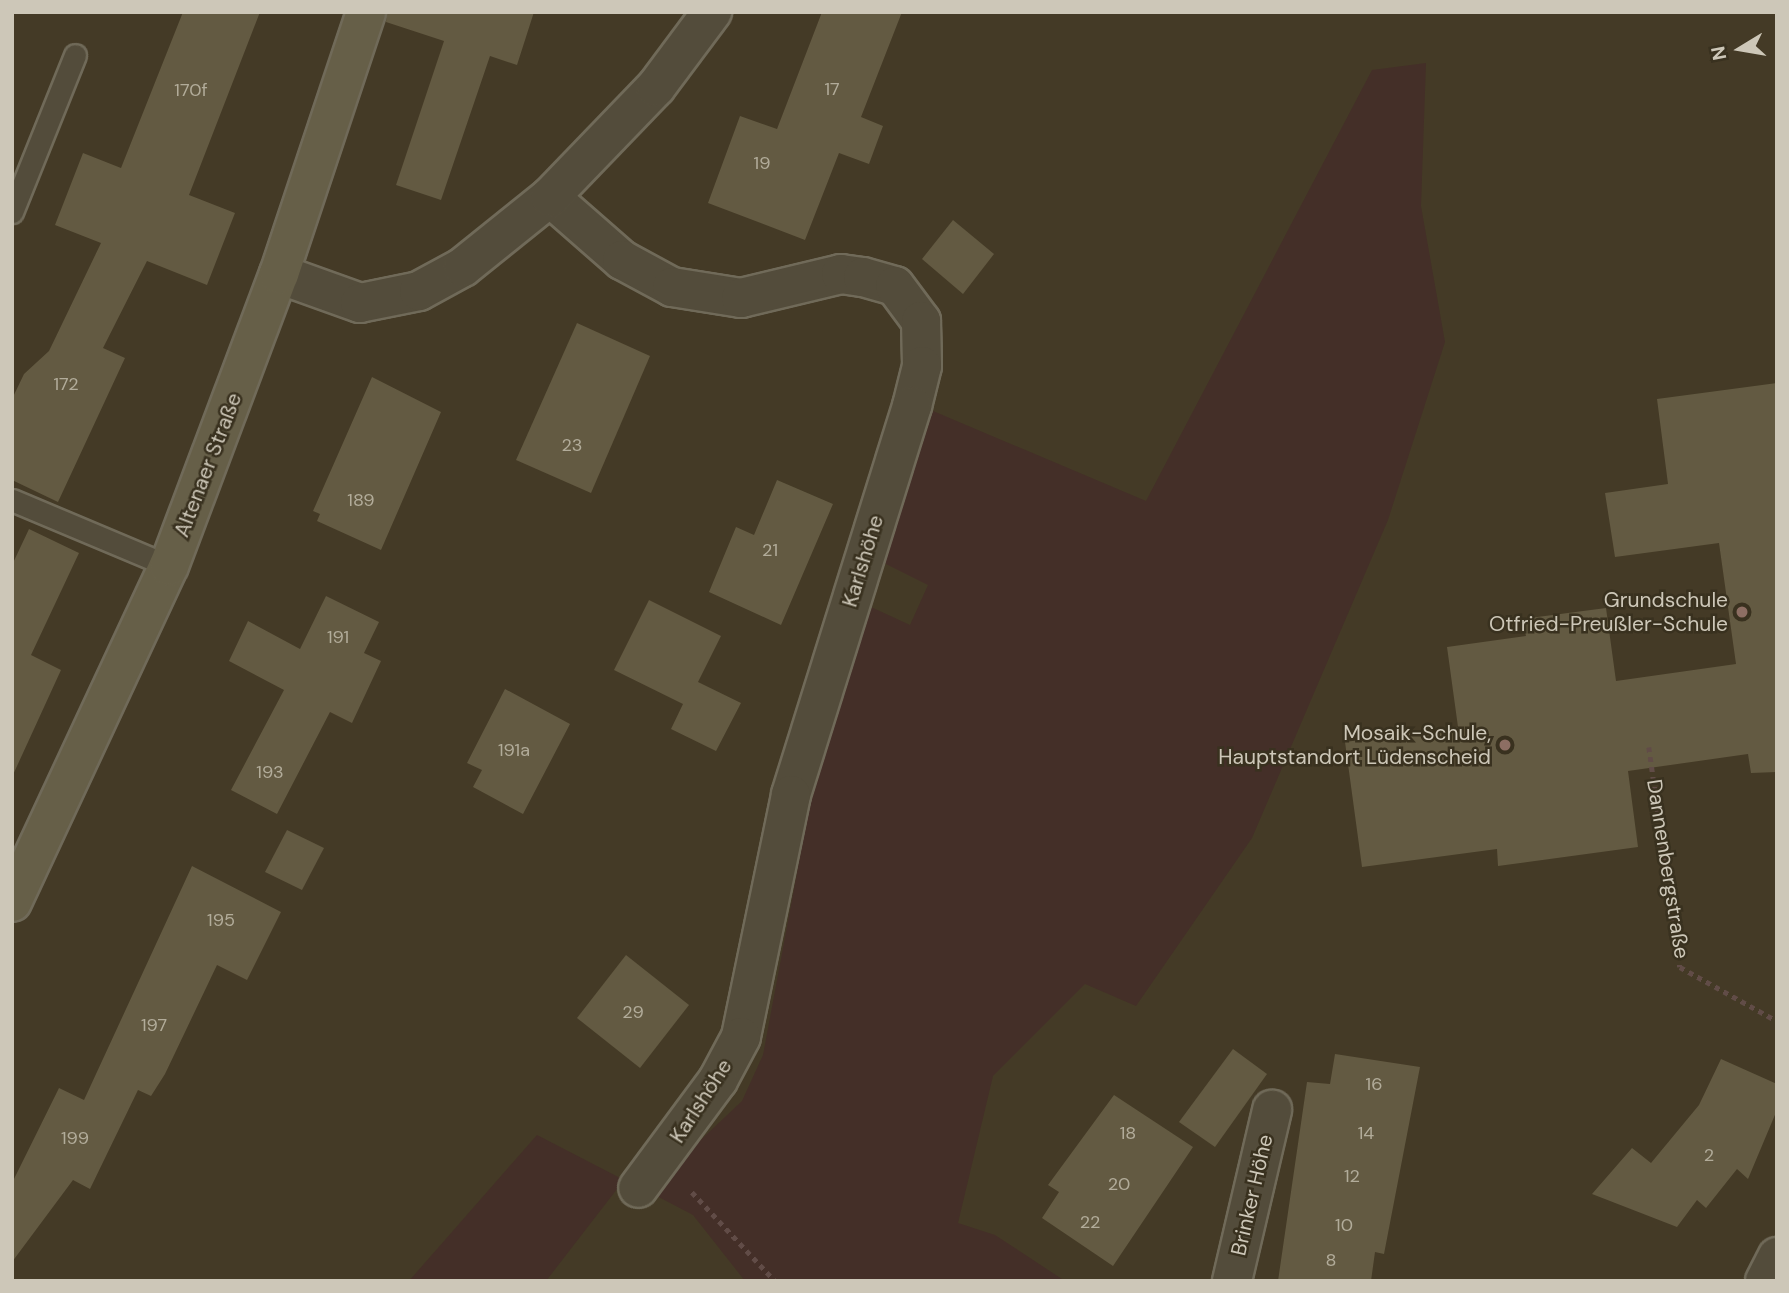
<!DOCTYPE html>
<html>
<head>
<meta charset="utf-8">
<style>
  body { margin:0 }
  #map { position:relative; width:1789px; height:1293px; overflow:hidden; background:#443a26; font-family:"DM Sans",sans-serif }
  div>[style] { position:absolute }
  .green>* { inset:0; background:#442f28 }
  .building>* { inset:0; background:#635a42 }
  .path>* { height:4.5px; margin-top:-2.25px; transform-origin:0; background:repeating-linear-gradient(90deg,#614c47 0 5px,transparent 0 10px) }
  .roads { filter:drop-shadow(2px 0 #706a59) drop-shadow(-2px 0 #706a59) drop-shadow(0 2px #706a59) drop-shadow(0 -2px #706a59) }
  .lane>* { height:21px; margin:-10.5px; padding:0 10.5px; transform-origin:10.5px; border-radius:10.5px; background:#534c3b }
  .street>* { height:38px; margin:-19px; padding:0 19px; transform-origin:19px; border-radius:19px; background:#534c3b }
  .secondary>* { height:38px; margin:-19px; padding:0 19px; transform-origin:19px; border-radius:19px; background:#665f48 }
  .dots>* { width:19px; height:19px; translate:-50% -50%; box-sizing:border-box; border:4px solid #39311f; border-radius:50% }
  span { translate:-50% -50%; white-space:nowrap; text-align:center; line-height:1.15; -webkit-text-stroke:5px #39311f; paint-order:stroke }
  .number-label { font-size:18px; color:#b2ac9a }
  .number-label span { -webkit-text-stroke-width:0 }
  .street-label { font-size:21px; color:#cdc7b8 }
  .poi-label { font-size:21px; color:#cdc7b8 }
  .right { translate:-100% -50%; text-align:right }
  .frame { position:absolute; inset:0; border:14px solid #cdc7b8; pointer-events:none }
  .north { position:absolute; left:1705px; top:14px; width:70px; height:70px; -webkit-text-stroke:5px #39311f; paint-order:stroke; rotate:259deg; font-size:19px; font-weight:700; line-height:28px; text-align:center; color:#cdc7b8 }
  .north::after { content:''; display:block; margin:auto; width:24px; height:32px; background:#cdc7b8; clip-path:polygon(50% 0,100% 100%,50% 72%,0 100%) }
</style>
</head>
<body>
<div id="map">
  <div class="green">
    <i style="clip-path:polygon(1426px 63px,1421px 206px,1445px 342px,1388px 520px,1252px 838px,1136px 1006px,1085px 984px,993px 1076px,958px 1223px,995px 1235px,1065px 1281px,745px 1281px,693px 1215px,653px 1194px,670px 1169px,742px 1101px,763px 1055px,811px 798px,871px 607px,910px 625px,928px 585px,884px 563px,933px 411px,1146px 501px,1372px 70px)"></i>
    <i style="clip-path:polygon(537px 1135px,624px 1180px,546px 1281px,409px 1281px)"></i>
  </div>
  <div class="building">
    <i style="clip-path:polygon(183px 12px,260px 12px,189px 195px,235px 213px,207px 285px,147px 261px,103px 348px,125px 358px,58px 502px,12px 480px,12px 399px,24px 374px,49px 351px,101px 243px,55px 225px,83px 153px,121px 168px)"></i>
    <i style="clip-path:polygon(387px 12px,534px 12px,517px 65px,490px 56px,441px 200px,396px 185px,444px 41px,386px 22px)"></i>
    <i style="clip-path:polygon(822px 12px,902px 12px,861px 117px,883px 126px,869px 164px,839px 153px,805px 240px,708px 203px,740px 116px,777px 129px)"></i>
    <i style="clip-path:polygon(953px 220px,994px 254px,963px 294px,922px 259px)"></i>
    <i style="clip-path:polygon(577px 323px,650px 356px,591px 493px,516px 460px)"></i>
    <i style="clip-path:polygon(372px 377px,441px 412px,381px 550px,317px 521px,320px 514px,313px 511px)"></i>
    <i style="clip-path:polygon(1777px 383px,1777px 772px,1751px 773px,1748px 754px,1628px 771px,1638px 847px,1498px 866px,1497px 849px,1362px 867px,1345px 742px,1458px 727px,1447px 647px,1526px 636px,1522px 619px,1606px 608px,1616px 681px,1736px 664px,1719px 543px,1615px 557px,1605px 493px,1668px 484px,1657px 399px)"></i>
    <i style="clip-path:polygon(777px 480px,833px 504px,781px 625px,709px 592px,736px 527px,754px 535px)"></i>
    <i style="clip-path:polygon(29px 529px,79px 553px,31px 655px,61px 670px,12px 777px,12px 565px)"></i>
    <i style="clip-path:polygon(326px 596px,379px 622px,364px 653px,381px 661px,352px 723px,330px 712px,277px 814px,231px 790px,284px 690px,229px 661px,248px 621px,300px 649px)"></i>
    <i style="clip-path:polygon(649px 600px,721px 636px,698px 682px,741px 703px,716px 751px,671px 729px,683px 704px,614px 670px)"></i>
    <i style="clip-path:polygon(505px 689px,570px 724px,523px 814px,473px 787px,482px 770px,467px 763px)"></i>
    <i style="clip-path:polygon(287px 830px,324px 848px,302px 890px,265px 872px)"></i>
    <i style="clip-path:polygon(192px 866px,281px 912px,247px 980px,217px 965px,165px 1074px,151px 1096px,138px 1090px,90px 1189px,73px 1180px,12px 1262px,12px 1183px,59px 1088px,84px 1100px)"></i>
    <i style="clip-path:polygon(626px 955px,689px 1005px,640px 1068px,577px 1018px)"></i>
    <i style="clip-path:polygon(1233px 1049px,1267px 1074px,1215px 1147px,1179px 1122px)"></i>
    <i style="clip-path:polygon(1335px 1054px,1420px 1067px,1384px 1254px,1375px 1252px,1371px 1281px,1278px 1281px,1307px 1082px,1330px 1084px)"></i>
    <i style="clip-path:polygon(1721px 1059px,1777px 1084px,1777px 1110px,1748px 1179px,1737px 1169px,1706px 1208px,1697px 1200px,1677px 1227px,1592px 1194px,1632px 1148px,1651px 1163px,1699px 1105px)"></i>
    <i style="clip-path:polygon(1114px 1095px,1193px 1147px,1113px 1266px,1042px 1218px,1059px 1192px,1048px 1185px)"></i>
  </div>
  <div class="path">
    <i style="left:1649px;top:747px;width:222px;rotate:82deg"></i>
    <i style="left:1680px;top:967px;width:111px;rotate:29.1deg"></i>
    <i style="left:692px;top:1192px;width:122px;rotate:47deg"></i>
  </div>
  <div class="roads">
    <div class="lane">
      <i style="left:12px;top:212px;width:169px;rotate:-68.1deg"></i>
      <i style="left:12px;top:500px;width:170px;rotate:22.8deg"></i>
    </div>
    <div class="street">
      <i style="left:550px;top:197px;width:96px;rotate:41.2deg"></i>
      <i style="left:622px;top:260px;width:57px;rotate:28.4deg"></i>
      <i style="left:672px;top:287px;width:70px;rotate:9.1deg"></i>
      <i style="left:741px;top:298px;width:103px;rotate:-13.5deg"></i>
      <i style="left:841px;top:274px;width:22px;rotate:8deg"></i>
      <i style="left:863px;top:277px;width:33px;rotate:16deg"></i>
      <i style="left:895px;top:286px;width:44px;rotate:53.4deg"></i>
      <i style="left:921px;top:321px;width:45px;rotate:88.7deg"></i>
      <i style="left:922px;top:366px;width:41px;rotate:104deg"></i>
      <i style="left:912px;top:406px;width:407px;rotate:107.3deg"></i>
      <i style="left:791px;top:795px;width:247px;rotate:101.7deg"></i>
      <i style="left:741px;top:1037px;width:49px;rotate:118.1deg"></i>
      <i style="left:718px;top:1080px;width:134px;rotate:126.5deg"></i>
      <i style="left:279px;top:274px;width:86px;rotate:19.7deg"></i>
      <i style="left:360px;top:303px;width:60px;rotate:-11.5deg"></i>
      <i style="left:419px;top:291px;width:50px;rotate:-28.6deg"></i>
      <i style="left:463px;top:267px;width:112px;rotate:-38.8deg"></i>
      <i style="left:550px;top:197px;width:153px;rotate:-46.1deg"></i>
      <i style="left:656px;top:87px;width:94px;rotate:-53.3deg"></i>
      <i style="left:1232px;top:1281px;width:176px;rotate:-76.8deg"></i>
      <i style="left:1765px;top:1281px;width:27px;rotate:-63deg"></i>
    </div>
    <div class="secondary">
      <i style="left:12px;top:902px;width:371px;rotate:-65deg"></i>
      <i style="left:169px;top:566px;width:312px;rotate:-69.4deg"></i>
      <i style="left:279px;top:274px;width:276px;rotate:-71.6deg"></i>
    </div>
  </div>
  <div class="dots">
    <i style="left:1742px;top:612px;background:#8d6e63"></i>
    <i style="left:1505px;top:745px;background:#8d6e63"></i>
  </div>
  <div class="number-label">
    <span style="left:832px;top:89px">17</span>
    <span style="left:191px;top:90px">170f</span>
    <span style="left:762px;top:163px">19</span>
    <span style="left:66px;top:384px">172</span>
    <span style="left:572px;top:445px">23</span>
    <span style="left:361px;top:500px">189</span>
    <span style="left:770px;top:550px">21</span>
    <span style="left:338px;top:637px">191</span>
    <span style="left:514px;top:750px">191a</span>
    <span style="left:270px;top:772px">193</span>
    <span style="left:221px;top:920px">195</span>
    <span style="left:633px;top:1012px">29</span>
    <span style="left:154px;top:1025px">197</span>
    <span style="left:1374px;top:1084px">16</span>
    <span style="left:1128px;top:1133px">18</span>
    <span style="left:1366px;top:1133px">14</span>
    <span style="left:75px;top:1138px">199</span>
    <span style="left:1709px;top:1155px">2</span>
    <span style="left:1352px;top:1176px">12</span>
    <span style="left:1119px;top:1184px">20</span>
    <span style="left:1090px;top:1222px">22</span>
    <span style="left:1344px;top:1225px">10</span>
    <span style="left:1331px;top:1260px">8</span>
  </div>
  <div class="street-label">
    <span style="left:208px;top:465px;rotate:-69deg">Altenaer Straße</span>
    <span style="left:863px;top:561px;rotate:-73deg">Karlshöhe</span>
    <span style="left:1668px;top:869px;rotate:81deg">Dannenbergstraße</span>
    <span style="left:701px;top:1101px;rotate:-57deg">Karlshöhe</span>
    <span style="left:1252px;top:1195px;rotate:-77deg">Brinker Höhe</span>
  </div>
  <div class="poi-label">
    <span class="right" style="left:1728px;top:612px">Grundschule<br>Otfried-Preußler-Schule</span>
    <span class="right" style="left:1491px;top:745px">Mosaik-Schule,<br>Hauptstandort Lüdenscheid</span>
  </div>
  <div class="frame"></div>
  <div class="north">N</div>
</div>
</body>
</html>
